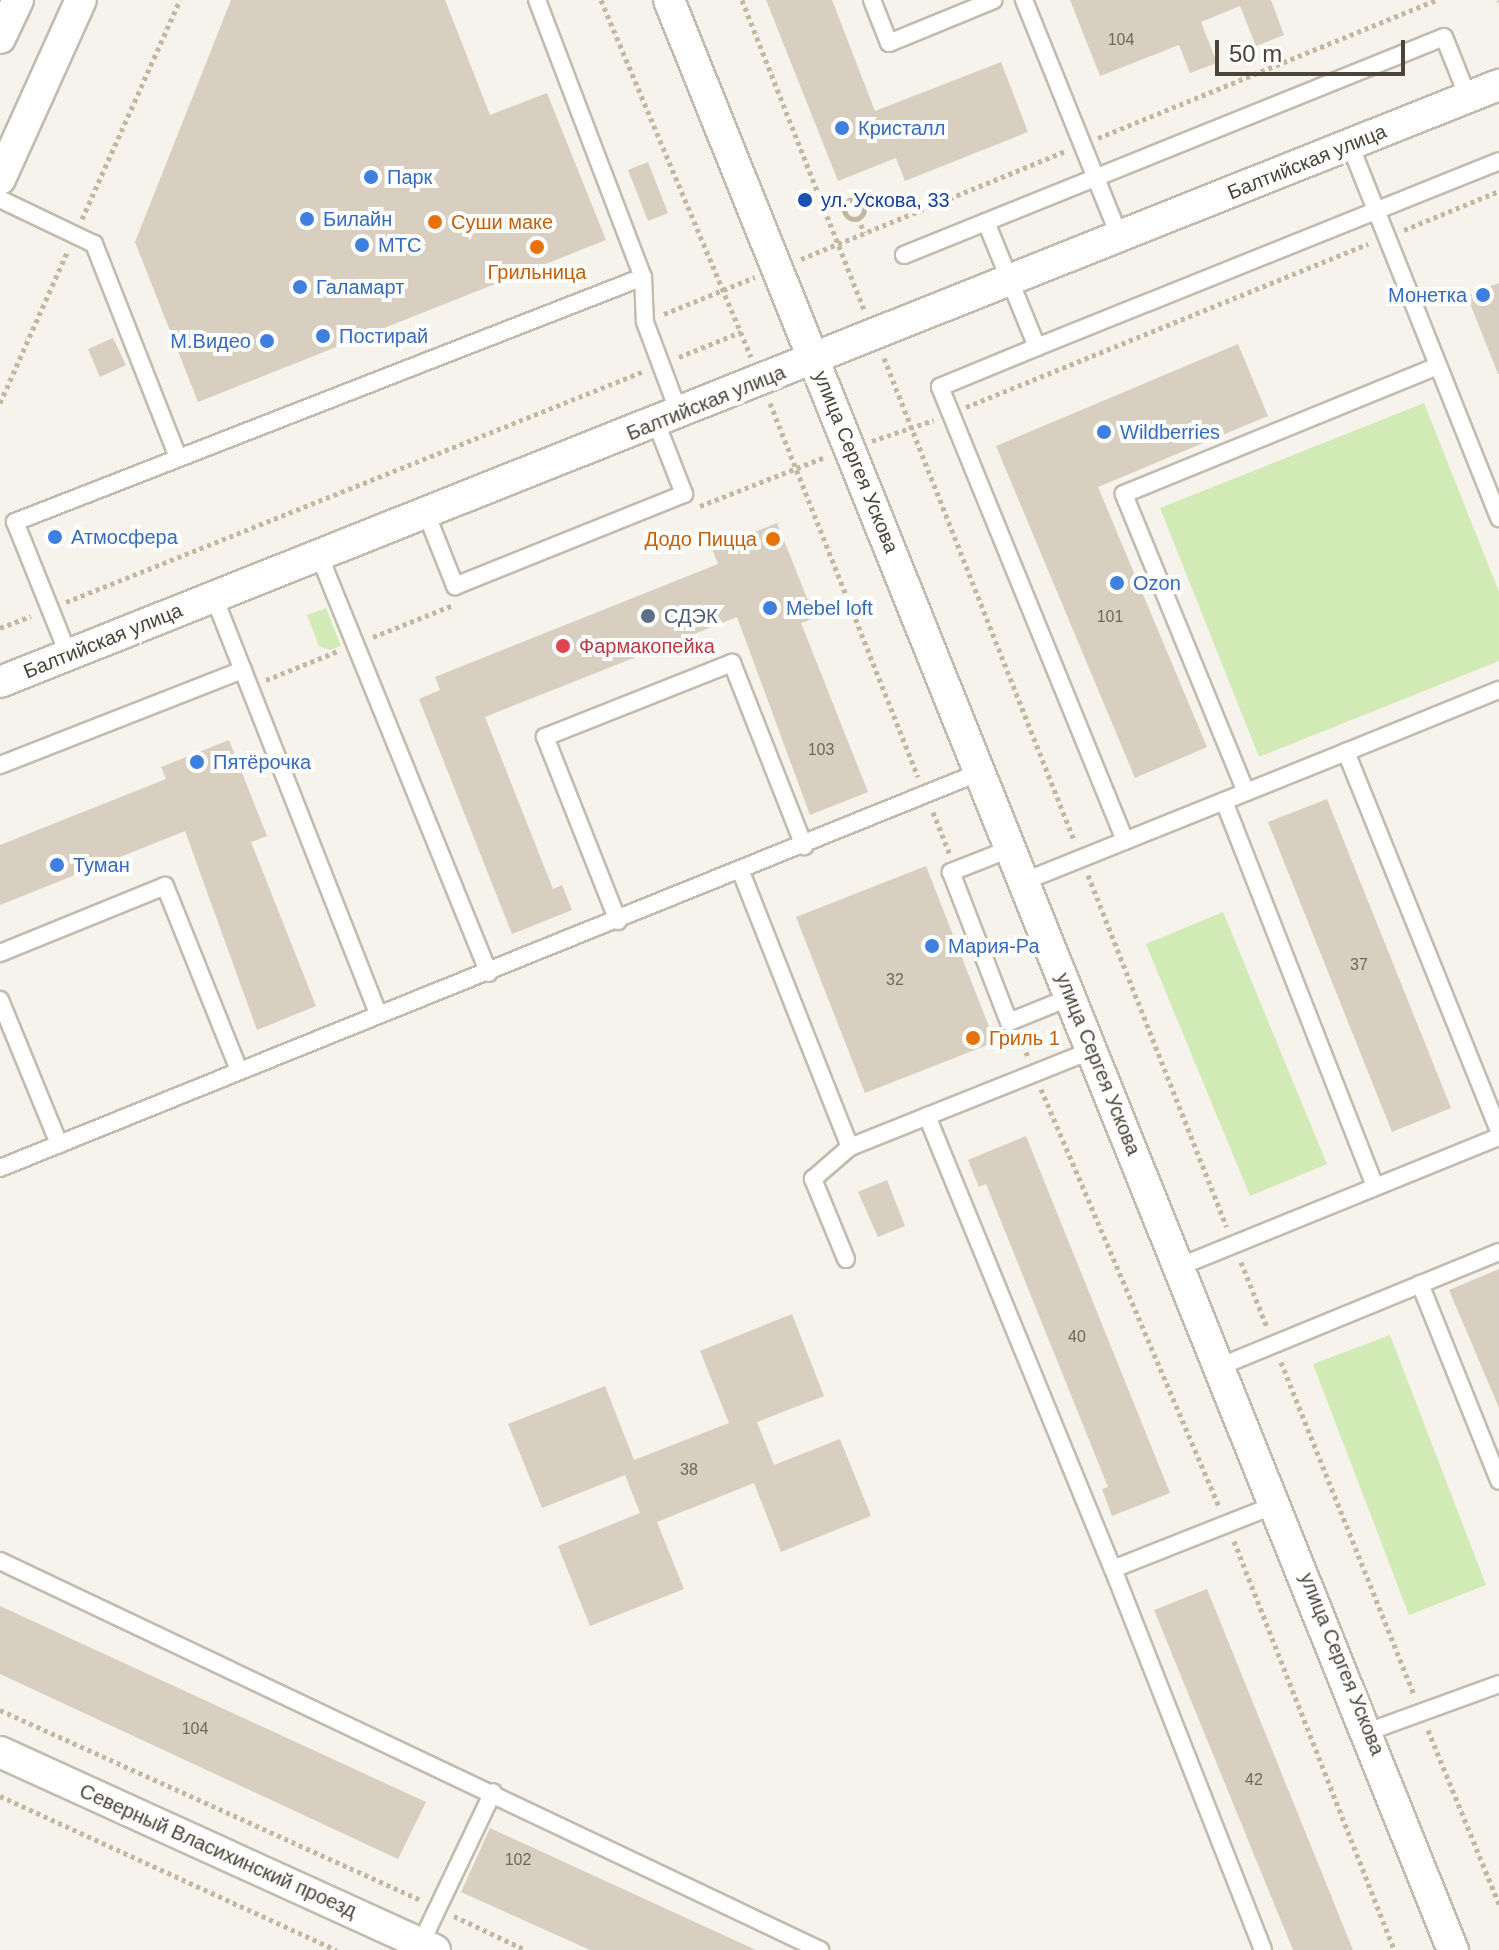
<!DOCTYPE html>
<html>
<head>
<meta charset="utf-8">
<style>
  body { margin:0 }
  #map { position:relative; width:1499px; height:1950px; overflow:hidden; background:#f6f3ec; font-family:Arial,sans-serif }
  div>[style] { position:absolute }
  .green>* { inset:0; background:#d2eab5 }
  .building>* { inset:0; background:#d8cfc1 }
  .path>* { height:5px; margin-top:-2.5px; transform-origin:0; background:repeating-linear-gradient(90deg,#c4b79f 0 4px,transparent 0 8px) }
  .path>.ring { margin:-2.5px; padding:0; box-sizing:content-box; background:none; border:5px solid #c4b79f; border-radius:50% }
  .roads { filter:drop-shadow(2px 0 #c2bbae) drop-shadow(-2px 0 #c2bbae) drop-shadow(0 2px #c2bbae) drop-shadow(0 -2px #c2bbae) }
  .service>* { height:16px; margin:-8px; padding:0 8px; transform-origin:8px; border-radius:8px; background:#fff }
  .minor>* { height:30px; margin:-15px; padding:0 15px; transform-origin:15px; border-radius:15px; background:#fff }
  .dots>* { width:22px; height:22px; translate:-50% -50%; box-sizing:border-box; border:4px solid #fff; border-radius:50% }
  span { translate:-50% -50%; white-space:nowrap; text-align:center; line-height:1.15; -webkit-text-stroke:8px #fff; paint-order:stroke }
  .number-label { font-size:16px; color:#6e675b }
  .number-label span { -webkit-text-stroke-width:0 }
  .shop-label { font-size:20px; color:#366cbe }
  .left { translate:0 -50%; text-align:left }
  .right { translate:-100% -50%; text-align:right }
  .street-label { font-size:20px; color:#4b4439 }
  .transit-label { font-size:20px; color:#164399 }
  .food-label { font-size:20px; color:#c56008 }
  .service-label { font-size:20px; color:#4e5e75 }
  .health-label { font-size:20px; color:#be3a42 }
  .scale { position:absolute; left:1215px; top:40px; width:190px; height:36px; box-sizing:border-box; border:4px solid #4b4439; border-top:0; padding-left:10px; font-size:24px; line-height:28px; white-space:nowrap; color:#4b4439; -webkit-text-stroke:6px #fff; paint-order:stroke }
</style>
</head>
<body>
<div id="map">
  <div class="green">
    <i style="clip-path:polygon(1424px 403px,1499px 592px,1499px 661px,1259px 757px,1160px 508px)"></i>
    <i style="clip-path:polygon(326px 608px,341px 646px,330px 650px,319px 646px,307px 615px)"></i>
    <i style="clip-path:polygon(1223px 912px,1327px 1164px,1250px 1196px,1146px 944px)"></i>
    <i style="clip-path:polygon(1390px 1335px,1486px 1585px,1409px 1615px,1313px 1364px)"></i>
  </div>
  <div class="building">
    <i style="clip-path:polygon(231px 0,445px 0,490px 115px,547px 93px,606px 240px,198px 402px,135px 242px)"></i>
    <i style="clip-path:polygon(766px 0,832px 0,875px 111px,1001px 62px,1028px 132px,905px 181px,896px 158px,838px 181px)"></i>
    <i style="clip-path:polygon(1070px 0,1271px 0,1284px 35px,1256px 46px,1240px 6px,1201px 22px,1217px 63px,1190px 73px,1179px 45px,1100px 76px)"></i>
    <i style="clip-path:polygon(648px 162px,668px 213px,648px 221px,628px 170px)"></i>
    <i style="clip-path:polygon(1499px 283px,1499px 374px,1498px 374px,1467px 296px)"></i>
    <i style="clip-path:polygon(113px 338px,126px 365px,100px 377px,88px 349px)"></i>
    <i style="clip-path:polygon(1238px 344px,1268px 416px,1098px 487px,1207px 747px,1135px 778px,996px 446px)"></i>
    <i style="clip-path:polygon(777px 523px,815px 618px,801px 623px,868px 792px,810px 815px,737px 617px,485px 717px,553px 889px,562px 885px,572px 910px,512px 934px,419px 699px,440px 690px,435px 677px,718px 564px,712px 549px)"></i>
    <i style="clip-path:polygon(229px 740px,267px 836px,251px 842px,316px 1006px,257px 1030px,185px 831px,0 905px,0 845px,166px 779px,161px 767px)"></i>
    <i style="clip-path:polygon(1327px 799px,1451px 1108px,1392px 1132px,1268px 822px)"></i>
    <i style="clip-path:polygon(926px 866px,995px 1042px,865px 1093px,796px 917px)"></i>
    <i style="clip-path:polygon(1026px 1136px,1170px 1493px,1112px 1516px,1102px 1489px,1108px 1487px,986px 1184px,979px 1187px,968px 1160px)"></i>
    <i style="clip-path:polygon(887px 1180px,905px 1226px,878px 1237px,858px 1192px)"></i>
    <i style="clip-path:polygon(1499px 1269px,1499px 1408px,1449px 1290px)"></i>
    <i style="clip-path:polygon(792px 1314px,824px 1396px,757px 1422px,774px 1465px,840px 1439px,871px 1516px,781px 1552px,754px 1483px,657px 1522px,684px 1589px,590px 1626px,558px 1546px,640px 1513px,625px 1475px,542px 1508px,508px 1424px,605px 1386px,634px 1460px,729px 1423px,700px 1351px)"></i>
    <i style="clip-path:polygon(1207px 1589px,1353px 1950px,1293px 1950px,1154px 1610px)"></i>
    <i style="clip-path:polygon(0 1606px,426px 1802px,398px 1859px,0 1674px)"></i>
    <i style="clip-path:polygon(490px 1828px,756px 1950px,590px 1950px,461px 1892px)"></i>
  </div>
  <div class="path">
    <i style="left:601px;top:0;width:387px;rotate:67.2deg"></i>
    <i style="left:742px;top:0;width:335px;rotate:68.5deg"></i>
    <i style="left:1498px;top:0;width:1px;rotate:45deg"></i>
    <i style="left:1098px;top:138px;width:366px;rotate:-22.2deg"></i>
    <i class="ring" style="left:844px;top:199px;width:15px;height:15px"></i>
    <i style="left:858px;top:217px;width:17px;rotate:69deg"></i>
    <i style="left:82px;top:219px;width:240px;rotate:-65.9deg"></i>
    <i style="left:1404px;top:230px;width:103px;rotate:-22.3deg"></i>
    <i style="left:801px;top:259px;width:286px;rotate:-22.2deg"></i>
    <i style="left:664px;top:314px;width:98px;rotate:-22.1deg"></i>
    <i style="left:679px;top:357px;width:67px;rotate:-22deg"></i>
    <i style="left:884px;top:358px;width:518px;rotate:68.49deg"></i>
    <i style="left:0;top:403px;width:167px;rotate:-66deg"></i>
    <i style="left:770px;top:403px;width:402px;rotate:68.4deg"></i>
    <i style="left:966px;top:407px;width:434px;rotate:-22.1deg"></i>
    <i style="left:872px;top:441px;width:65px;rotate:-18.7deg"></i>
    <i style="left:700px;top:506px;width:134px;rotate:-21.4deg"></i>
    <i style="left:66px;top:602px;width:622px;rotate:-21.78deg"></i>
    <i style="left:0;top:628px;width:33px;rotate:-21deg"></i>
    <i style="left:373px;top:637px;width:86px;rotate:-21.8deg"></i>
    <i style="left:266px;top:680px;width:78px;rotate:-21.9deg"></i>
    <i style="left:933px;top:812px;width:46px;rotate:68.4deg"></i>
    <i style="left:1088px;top:875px;width:378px;rotate:68.5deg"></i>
    <i style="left:1020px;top:1037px;width:22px;rotate:68deg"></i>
    <i style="left:1041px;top:1089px;width:453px;rotate:66.9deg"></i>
    <i style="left:1241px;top:1262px;width:70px;rotate:68.2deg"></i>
    <i style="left:1281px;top:1362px;width:359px;rotate:68.2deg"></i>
    <i style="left:1234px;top:1541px;width:439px;rotate:68.6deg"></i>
    <i style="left:0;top:1710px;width:461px;rotate:24.3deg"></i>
    <i style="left:1428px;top:1730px;width:188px;rotate:67.8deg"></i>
    <i style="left:0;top:1796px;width:370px;rotate:24.6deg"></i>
    <i style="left:454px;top:1916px;width:80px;rotate:25.3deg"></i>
  </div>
  <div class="roads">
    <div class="service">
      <i style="left:537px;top:0;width:297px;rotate:69.1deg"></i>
      <i style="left:643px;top:277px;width:45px;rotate:87.5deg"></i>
      <i style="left:645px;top:322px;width:97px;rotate:69.5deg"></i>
      <i style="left:872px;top:0;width:46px;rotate:68.4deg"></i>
      <i style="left:889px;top:43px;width:113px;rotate:-22.3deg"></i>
      <i style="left:1024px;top:0;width:257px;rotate:68deg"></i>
      <i style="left:1350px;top:145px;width:402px;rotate:68.2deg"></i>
      <i style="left:0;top:199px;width:104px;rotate:25.6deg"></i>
      <i style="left:94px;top:244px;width:229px;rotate:68.5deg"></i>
      <i style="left:986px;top:222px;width:135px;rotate:67.8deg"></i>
      <i style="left:1037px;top:347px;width:498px;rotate:-21.9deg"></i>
      <i style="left:904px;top:255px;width:582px;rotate:-21.98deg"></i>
      <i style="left:1444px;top:37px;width:65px;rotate:68.2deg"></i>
      <i style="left:1037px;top:347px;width:105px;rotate:157.6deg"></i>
      <i style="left:940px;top:387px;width:490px;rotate:67.8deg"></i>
      <i style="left:426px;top:513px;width:79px;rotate:68.3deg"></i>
      <i style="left:455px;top:586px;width:247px;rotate:-21.9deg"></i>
      <i style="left:684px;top:494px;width:77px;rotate:-111.3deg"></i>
      <i style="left:319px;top:555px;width:451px;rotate:67.9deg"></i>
      <i style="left:214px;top:597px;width:449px;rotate:68.5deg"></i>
      <i style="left:69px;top:656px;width:144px;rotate:-111.9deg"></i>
      <i style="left:15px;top:522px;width:674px;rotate:-21.31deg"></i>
      <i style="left:1346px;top:752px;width:165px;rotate:-22.1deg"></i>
      <i style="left:0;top:765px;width:261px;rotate:-21.4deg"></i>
      <i style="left:1246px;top:792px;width:322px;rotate:-112.3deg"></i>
      <i style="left:1124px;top:494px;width:339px;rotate:-22.2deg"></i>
      <i style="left:1224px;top:801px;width:414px;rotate:68.6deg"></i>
      <i style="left:1012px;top:848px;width:66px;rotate:158.5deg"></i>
      <i style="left:951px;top:872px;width:161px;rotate:68.9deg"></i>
      <i style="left:1009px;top:1022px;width:67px;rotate:-22deg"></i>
      <i style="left:741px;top:872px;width:296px;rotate:68.4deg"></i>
      <i style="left:850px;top:1147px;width:261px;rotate:-21.8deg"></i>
      <i style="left:1025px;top:881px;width:346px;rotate:-21.9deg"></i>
      <i style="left:1346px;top:752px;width:409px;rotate:68deg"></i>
      <i style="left:618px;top:921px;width:198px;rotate:-111.6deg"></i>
      <i style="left:545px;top:737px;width:201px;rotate:-21.6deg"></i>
      <i style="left:732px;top:663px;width:197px;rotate:68.5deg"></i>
      <i style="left:0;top:953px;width:178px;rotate:-22.1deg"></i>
      <i style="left:165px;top:886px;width:198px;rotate:68.1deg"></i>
      <i style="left:0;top:1000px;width:156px;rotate:67.7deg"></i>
      <i style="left:927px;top:1116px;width:490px;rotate:67.7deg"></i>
      <i style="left:1113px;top:1569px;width:176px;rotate:-21.6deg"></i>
      <i style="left:0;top:1168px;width:1057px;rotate:-22deg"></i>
      <i style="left:846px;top:1259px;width:87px;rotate:-112.4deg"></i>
      <i style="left:813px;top:1179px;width:49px;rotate:-40.9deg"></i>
      <i style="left:1181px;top:1266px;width:343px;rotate:-22.1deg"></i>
      <i style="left:1420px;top:1284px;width:212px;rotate:68.1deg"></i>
      <i style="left:1221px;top:1366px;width:300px;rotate:-22.3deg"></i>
      <i style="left:0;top:1561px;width:908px;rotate:25.38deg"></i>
      <i style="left:1113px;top:1569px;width:409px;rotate:68.5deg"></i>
      <i style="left:1370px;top:1731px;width:137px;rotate:-20deg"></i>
      <i style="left:421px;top:1943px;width:167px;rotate:-64.5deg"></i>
    </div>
    <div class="minor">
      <i style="left:669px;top:0;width:2102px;rotate:68.1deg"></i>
      <i style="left:0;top:38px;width:42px;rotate:-64.7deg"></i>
      <i style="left:0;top:179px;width:196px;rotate:-65.7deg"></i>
      <i style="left:0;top:682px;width:1614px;rotate:-21.72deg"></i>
      <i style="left:0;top:1752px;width:478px;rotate:24.5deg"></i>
    </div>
  </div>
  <div class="dots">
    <i style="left:842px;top:128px;background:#3f7fe0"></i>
    <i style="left:371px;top:177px;background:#3f7fe0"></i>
    <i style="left:805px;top:200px;background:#1a4fb4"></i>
    <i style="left:307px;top:219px;background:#3f7fe0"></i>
    <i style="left:435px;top:222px;background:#e8710a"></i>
    <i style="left:362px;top:245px;background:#3f7fe0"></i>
    <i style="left:537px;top:247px;background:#e8710a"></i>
    <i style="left:300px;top:287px;background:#3f7fe0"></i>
    <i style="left:1483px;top:295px;background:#3f7fe0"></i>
    <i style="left:323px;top:336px;background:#3f7fe0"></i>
    <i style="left:267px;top:341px;background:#3f7fe0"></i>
    <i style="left:1104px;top:432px;background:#3f7fe0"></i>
    <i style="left:55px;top:537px;background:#3f7fe0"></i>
    <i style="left:773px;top:539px;background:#e8710a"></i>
    <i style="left:1117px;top:583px;background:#3f7fe0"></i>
    <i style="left:770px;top:608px;background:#3f7fe0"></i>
    <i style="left:648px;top:616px;background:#5c6f8a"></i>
    <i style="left:563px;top:646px;background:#e0444e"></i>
    <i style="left:197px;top:762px;background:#3f7fe0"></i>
    <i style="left:57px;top:865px;background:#3f7fe0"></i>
    <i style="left:932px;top:946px;background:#3f7fe0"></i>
    <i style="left:973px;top:1038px;background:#e8710a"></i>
  </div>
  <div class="number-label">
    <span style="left:1121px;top:40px">104</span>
    <span style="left:1110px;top:617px">101</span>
    <span style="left:821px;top:750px">103</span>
    <span style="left:1359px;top:965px">37</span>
    <span style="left:895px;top:980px">32</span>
    <span style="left:1077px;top:1337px">40</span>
    <span style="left:689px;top:1470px">38</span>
    <span style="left:195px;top:1729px">104</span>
    <span style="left:1254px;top:1780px">42</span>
    <span style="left:518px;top:1860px">102</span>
  </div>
  <div class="shop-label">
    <span class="left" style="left:858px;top:128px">Кристалл</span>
    <span class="left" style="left:387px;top:177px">Парк</span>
    <span class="left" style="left:323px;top:219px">Билайн</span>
    <span class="left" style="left:378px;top:245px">МТС</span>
    <span class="left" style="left:316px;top:287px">Галамарт</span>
    <span class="right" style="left:1467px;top:295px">Монетка</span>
    <span class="left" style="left:339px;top:336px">Постирай</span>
    <span class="right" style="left:251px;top:341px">М.Видео</span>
    <span class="left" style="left:1120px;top:432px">Wildberries</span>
    <span class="left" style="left:71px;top:537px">Атмосфера</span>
    <span class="left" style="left:1133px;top:583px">Ozon</span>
    <span class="left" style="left:786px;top:608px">Mebel loft</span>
    <span class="left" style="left:213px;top:762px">Пятёрочка</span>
    <span class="left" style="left:73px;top:865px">Туман</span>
    <span class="left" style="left:948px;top:946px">Мария-Ра</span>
  </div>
  <div class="street-label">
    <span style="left:1307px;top:162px;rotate:-22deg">Балтийская улица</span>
    <span style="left:706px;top:403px;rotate:-22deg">Балтийская улица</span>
    <span style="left:856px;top:462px;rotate:68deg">улица Сергея Ускова</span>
    <span style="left:103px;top:641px;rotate:-22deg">Балтийская улица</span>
    <span style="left:1098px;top:1064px;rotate:68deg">улица Сергея Ускова</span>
    <span style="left:1342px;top:1664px;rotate:68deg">улица Сергея Ускова</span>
    <span style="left:218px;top:1851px;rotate:24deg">Северный Власихинский проезд</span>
  </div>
  <div class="transit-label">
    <span class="left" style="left:821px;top:200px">ул. Ускова, 33</span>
  </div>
  <div class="food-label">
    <span class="left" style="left:451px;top:222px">Суши маке</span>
    <span style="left:537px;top:272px">Грильница</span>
    <span class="right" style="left:757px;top:539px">Додо Пицца</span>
    <span class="left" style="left:989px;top:1038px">Гриль 1</span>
  </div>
  <div class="service-label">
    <span class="left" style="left:664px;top:616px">СДЭК</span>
  </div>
  <div class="health-label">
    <span class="left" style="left:579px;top:646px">Фармакопейка</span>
  </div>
  <div class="scale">50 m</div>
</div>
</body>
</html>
